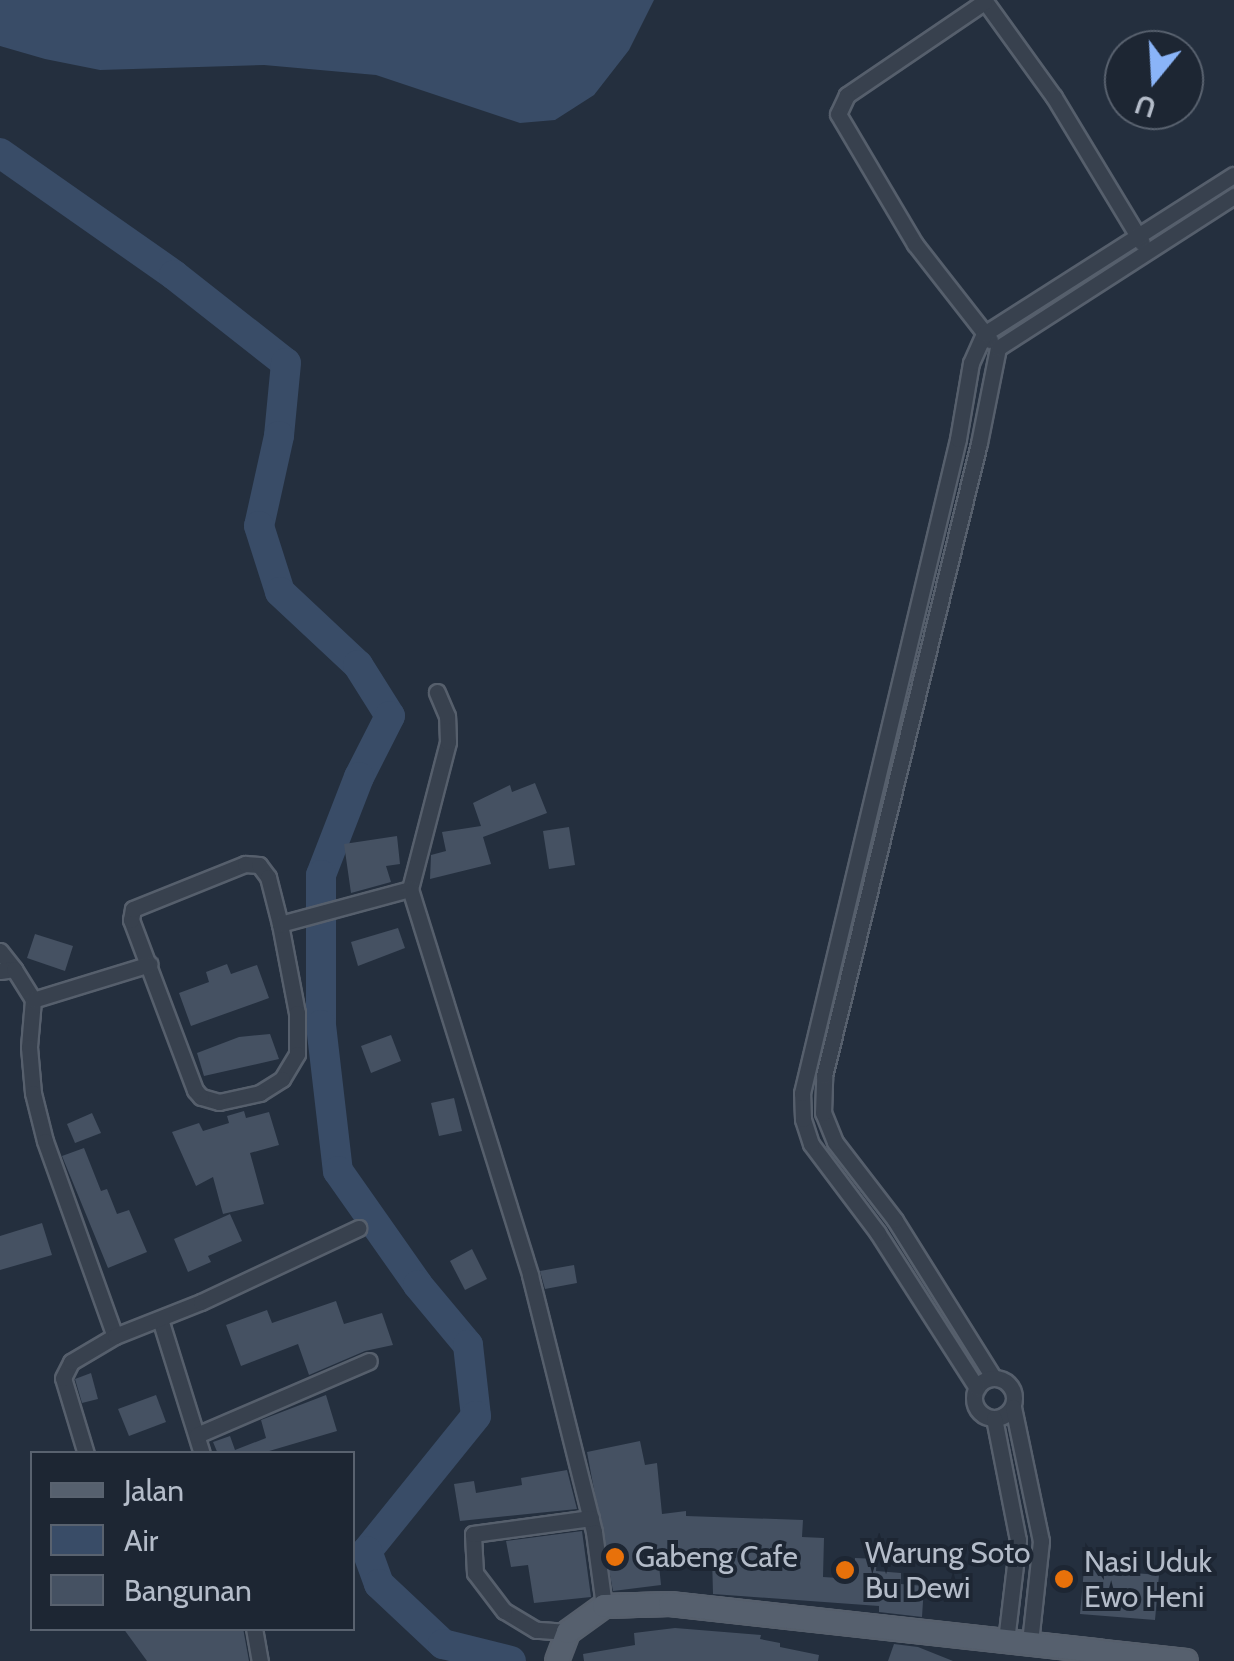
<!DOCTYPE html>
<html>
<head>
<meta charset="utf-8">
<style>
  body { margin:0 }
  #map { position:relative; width:1234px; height:1661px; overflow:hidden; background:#242f3e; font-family:Cabin,sans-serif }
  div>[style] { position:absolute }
  .water>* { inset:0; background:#394c67 }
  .river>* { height:30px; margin:-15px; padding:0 15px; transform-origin:15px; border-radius:15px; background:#394c67 }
  .building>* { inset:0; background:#455162 }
  .roads { filter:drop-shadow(2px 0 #565f6c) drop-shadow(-2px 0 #565f6c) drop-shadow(0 2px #565f6c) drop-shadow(0 -2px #565f6c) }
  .street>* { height:15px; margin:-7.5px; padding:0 7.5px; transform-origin:7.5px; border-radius:7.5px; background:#38414e }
  .street>.ring { margin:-7.5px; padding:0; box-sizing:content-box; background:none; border:15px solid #38414e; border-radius:50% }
  .primary>* { height:22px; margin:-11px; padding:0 11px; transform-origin:11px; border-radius:11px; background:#56606e }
  .dots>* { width:28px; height:28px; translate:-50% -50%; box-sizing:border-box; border:5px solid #1d2633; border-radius:50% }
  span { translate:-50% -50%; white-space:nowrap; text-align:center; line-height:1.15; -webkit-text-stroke:8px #1d2633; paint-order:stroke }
  .poi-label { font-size:30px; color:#b4bcc9 }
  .left { translate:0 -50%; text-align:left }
  .legend { position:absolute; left:30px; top:1451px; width:325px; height:180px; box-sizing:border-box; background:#1d2633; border:2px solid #59626f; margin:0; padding:12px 18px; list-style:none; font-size:30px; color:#b4bcc9 }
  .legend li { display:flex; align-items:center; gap:20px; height:50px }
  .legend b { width:50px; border:2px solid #59626f }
  .north { position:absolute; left:1104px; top:30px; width:100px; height:100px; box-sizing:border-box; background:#1d2633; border:2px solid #59626f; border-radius:50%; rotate:198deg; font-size:28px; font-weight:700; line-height:40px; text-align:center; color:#b4bcc9 }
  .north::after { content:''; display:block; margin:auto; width:35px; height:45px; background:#8ab4f8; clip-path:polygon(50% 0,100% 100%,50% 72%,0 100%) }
</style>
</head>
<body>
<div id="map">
  <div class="water">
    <i style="clip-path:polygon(0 0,654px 0,629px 50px,594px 95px,555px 120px,520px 123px,376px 75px,264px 65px,100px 70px,45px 59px,0 46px)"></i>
  </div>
  <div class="river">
    <i style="left:0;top:153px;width:213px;rotate:35deg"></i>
    <i style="left:174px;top:275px;width:142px;rotate:38.2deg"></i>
    <i style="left:286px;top:363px;width:73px;rotate:95.5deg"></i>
    <i style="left:279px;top:436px;width:92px;rotate:102.5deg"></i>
    <i style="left:259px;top:526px;width:69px;rotate:72.3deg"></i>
    <i style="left:280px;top:592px;width:107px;rotate:43.1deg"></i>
    <i style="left:358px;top:665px;width:60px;rotate:57.9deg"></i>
    <i style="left:390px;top:716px;width:68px;rotate:116.9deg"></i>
    <i style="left:359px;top:777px;width:105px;rotate:111.2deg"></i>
    <i style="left:321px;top:875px;width:150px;rotate:90deg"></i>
    <i style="left:321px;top:1025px;width:147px;rotate:83.4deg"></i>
    <i style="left:338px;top:1171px;width:139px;rotate:54.9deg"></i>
    <i style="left:418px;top:1285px;width:78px;rotate:50.2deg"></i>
    <i style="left:468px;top:1345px;width:71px;rotate:83.6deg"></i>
    <i style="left:476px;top:1416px;width:174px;rotate:128.9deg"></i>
    <i style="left:367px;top:1551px;width:35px;rotate:70deg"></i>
    <i style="left:379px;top:1584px;width:88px;rotate:43.2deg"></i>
    <i style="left:443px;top:1644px;width:70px;rotate:14deg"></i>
  </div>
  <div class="building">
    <i style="clip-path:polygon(535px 783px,547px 813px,483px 837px,491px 864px,430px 879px,431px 855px,446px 851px,442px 832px,481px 826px,473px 803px,510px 785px,512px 792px)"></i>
    <i style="clip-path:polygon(569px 827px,575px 865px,549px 869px,543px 831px)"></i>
    <i style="clip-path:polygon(397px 836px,400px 864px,386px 866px,391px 882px,351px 893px,344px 844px)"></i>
    <i style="clip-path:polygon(398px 928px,405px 948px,358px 966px,351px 942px)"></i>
    <i style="clip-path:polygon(35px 934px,73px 946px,65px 971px,27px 958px)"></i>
    <i style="clip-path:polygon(227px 964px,231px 974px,257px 965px,269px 998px,191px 1026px,179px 993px,209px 982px,206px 972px)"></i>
    <i style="clip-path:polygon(270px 1034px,279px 1059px,204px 1076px,197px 1053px,239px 1037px)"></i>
    <i style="clip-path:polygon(391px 1035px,401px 1061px,371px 1073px,361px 1046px)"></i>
    <i style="clip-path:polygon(454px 1098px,462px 1131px,439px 1136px,431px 1103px)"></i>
    <i style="clip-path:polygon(244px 1111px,246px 1118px,269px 1112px,279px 1145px,250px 1153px,264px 1204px,223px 1214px,213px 1177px,196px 1186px,172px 1132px,199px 1123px,203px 1131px,229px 1123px,227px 1116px)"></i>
    <i style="clip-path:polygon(92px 1113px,101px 1133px,75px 1143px,67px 1124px)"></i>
    <i style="clip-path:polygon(84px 1148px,101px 1191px,107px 1189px,117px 1214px,129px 1210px,147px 1252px,108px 1268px,62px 1156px)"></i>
    <i style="clip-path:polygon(230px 1214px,242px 1241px,208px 1256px,211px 1262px,188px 1272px,174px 1239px)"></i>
    <i style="clip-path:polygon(42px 1223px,52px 1255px,0 1270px,0 1236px)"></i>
    <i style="clip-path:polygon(472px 1249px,487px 1279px,465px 1290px,450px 1261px)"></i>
    <i style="clip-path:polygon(574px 1265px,577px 1283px,545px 1289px,540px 1271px)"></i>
    <i style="clip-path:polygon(336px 1301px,344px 1324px,382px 1313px,393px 1345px,365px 1351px,309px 1375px,298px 1344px,241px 1366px,226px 1325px,267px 1310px,272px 1323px)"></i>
    <i style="clip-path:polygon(91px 1373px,98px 1399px,82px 1403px,75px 1379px)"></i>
    <i style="clip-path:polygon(156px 1395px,166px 1422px,129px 1436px,118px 1409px)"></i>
    <i style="clip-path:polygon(326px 1395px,337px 1431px,259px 1454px,218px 1454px,213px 1442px,230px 1436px,235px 1450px,266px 1438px,261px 1420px)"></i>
    <i style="clip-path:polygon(640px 1441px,645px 1465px,657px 1463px,662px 1514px,686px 1511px,686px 1516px,803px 1520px,802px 1537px,824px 1538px,823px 1577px,854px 1579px,855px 1558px,877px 1559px,876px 1571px,901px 1573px,901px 1584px,924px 1586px,922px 1617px,879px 1612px,879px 1606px,713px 1594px,712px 1557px,659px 1565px,661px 1585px,613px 1591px,587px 1452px)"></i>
    <i style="clip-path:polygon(567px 1470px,577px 1509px,460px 1521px,454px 1484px,474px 1481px,476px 1493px,522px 1485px,521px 1478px)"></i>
    <i style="clip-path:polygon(582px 1531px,591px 1597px,534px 1603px,528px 1565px,511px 1567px,506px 1541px)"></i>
    <i style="clip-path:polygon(1084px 1569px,1159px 1575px,1155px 1620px,1080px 1614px)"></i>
    <i style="clip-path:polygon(123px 1628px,243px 1628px,249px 1661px,147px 1661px)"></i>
    <i style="clip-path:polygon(675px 1628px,761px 1635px,760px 1639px,780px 1643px,780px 1647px,819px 1655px,818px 1661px,584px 1661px,583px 1654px,635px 1645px,634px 1633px)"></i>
    <i style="clip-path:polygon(894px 1644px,918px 1647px,953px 1661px,888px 1661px)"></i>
  </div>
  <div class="roads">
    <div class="street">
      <i style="left:984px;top:0;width:120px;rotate:54.2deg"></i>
      <i style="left:1054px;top:97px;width:170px;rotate:58.9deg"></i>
      <i style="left:984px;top:2px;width:166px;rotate:145.8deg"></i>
      <i style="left:847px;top:95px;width:21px;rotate:115deg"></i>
      <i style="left:838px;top:114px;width:151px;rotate:59.4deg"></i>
      <i style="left:915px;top:244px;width:122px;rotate:52deg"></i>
      <i style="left:410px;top:889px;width:152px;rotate:-75.5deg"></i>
      <i style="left:448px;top:742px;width:26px;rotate:-92deg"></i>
      <i style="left:447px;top:716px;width:26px;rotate:-113deg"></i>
      <i style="left:280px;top:924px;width:91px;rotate:79.2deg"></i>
      <i style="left:297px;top:1013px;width:41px;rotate:90deg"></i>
      <i style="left:297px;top:1054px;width:29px;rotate:121deg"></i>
      <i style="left:282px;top:1079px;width:26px;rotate:148deg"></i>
      <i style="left:260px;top:1093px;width:42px;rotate:167.6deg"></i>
      <i style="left:219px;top:1102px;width:19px;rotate:-164deg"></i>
      <i style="left:201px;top:1097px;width:9px;rotate:-131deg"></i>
      <i style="left:195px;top:1090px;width:182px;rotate:-110.6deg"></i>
      <i style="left:131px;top:920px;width:11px;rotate:-80deg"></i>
      <i style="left:133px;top:909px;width:121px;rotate:-21.9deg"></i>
      <i style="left:245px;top:864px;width:14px;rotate:4deg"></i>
      <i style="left:259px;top:865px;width:15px;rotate:53deg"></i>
      <i style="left:268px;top:877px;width:49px;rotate:75.7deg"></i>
      <i style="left:280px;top:924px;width:135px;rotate:-15.1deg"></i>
      <i style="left:410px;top:889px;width:404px;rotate:72.7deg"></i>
      <i style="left:530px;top:1275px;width:265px;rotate:76deg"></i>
      <i style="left:594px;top:1532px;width:75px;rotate:82.3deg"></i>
      <i style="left:0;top:951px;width:23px;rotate:52deg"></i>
      <i style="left:0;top:971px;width:14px;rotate:-8deg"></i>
      <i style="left:14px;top:969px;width:36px;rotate:58deg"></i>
      <i style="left:33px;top:1000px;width:47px;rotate:94.9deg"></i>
      <i style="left:29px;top:1047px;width:46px;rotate:85deg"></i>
      <i style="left:33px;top:1093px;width:49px;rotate:76deg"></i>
      <i style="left:45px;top:1141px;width:207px;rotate:70.3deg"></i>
      <i style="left:33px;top:1000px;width:122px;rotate:-17.1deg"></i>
      <i style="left:160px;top:1319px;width:141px;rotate:72.7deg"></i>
      <i style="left:993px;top:1377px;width:185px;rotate:-122deg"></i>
      <i style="left:895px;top:1220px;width:98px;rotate:-127.6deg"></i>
      <i style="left:835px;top:1142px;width:31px;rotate:-112deg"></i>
      <i style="left:823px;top:1113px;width:37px;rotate:-88deg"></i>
      <i style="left:824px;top:1076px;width:652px;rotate:-76.24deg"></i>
      <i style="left:979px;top:443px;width:97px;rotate:-78.7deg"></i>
      <i style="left:998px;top:348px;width:281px;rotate:-32.8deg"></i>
      <i class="ring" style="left:974px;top:1378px;width:25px;height:25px"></i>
      <i style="left:977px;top:1388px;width:184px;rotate:-122.6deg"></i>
      <i style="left:878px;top:1233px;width:111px;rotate:-127deg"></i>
      <i style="left:811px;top:1144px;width:26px;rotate:-108deg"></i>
      <i style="left:803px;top:1119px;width:26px;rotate:-92deg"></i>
      <i style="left:802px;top:1093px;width:672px;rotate:-76.58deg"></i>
      <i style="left:958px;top:439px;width:77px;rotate:-80.3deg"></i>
      <i style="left:971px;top:363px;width:32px;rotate:-66deg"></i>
      <i style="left:984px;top:334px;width:296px;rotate:-32.5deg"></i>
      <i style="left:1013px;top:1407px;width:137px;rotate:78.2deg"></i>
      <i style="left:1041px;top:1541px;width:103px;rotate:96.2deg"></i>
      <i style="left:994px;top:1418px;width:124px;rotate:78.9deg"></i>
      <i style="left:1018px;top:1540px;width:101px;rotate:96.8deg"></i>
      <i style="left:197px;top:1435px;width:187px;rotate:-23.3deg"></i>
      <i style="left:86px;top:1454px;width:79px;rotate:-106.8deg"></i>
      <i style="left:63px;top:1378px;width:18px;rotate:-63deg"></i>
      <i style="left:71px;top:1362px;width:51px;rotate:-30.6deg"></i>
      <i style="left:115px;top:1336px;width:92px;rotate:-21.6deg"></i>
      <i style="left:201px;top:1302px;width:174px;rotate:-25.2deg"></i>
      <i style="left:254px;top:1628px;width:34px;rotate:80deg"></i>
      <i style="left:568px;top:1632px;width:32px;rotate:-176deg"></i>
      <i style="left:536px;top:1630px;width:37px;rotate:-149deg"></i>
      <i style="left:504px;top:1611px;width:48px;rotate:-127.3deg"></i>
      <i style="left:475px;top:1573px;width:39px;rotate:-93deg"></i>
      <i style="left:473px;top:1534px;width:119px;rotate:-7.7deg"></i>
    </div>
    <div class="primary">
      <i style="left:557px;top:1661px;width:31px;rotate:-69deg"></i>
      <i style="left:568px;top:1632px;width:44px;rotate:-35.8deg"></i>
      <i style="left:604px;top:1606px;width:66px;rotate:-1.7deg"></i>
      <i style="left:670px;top:1604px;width:519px;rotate:6.3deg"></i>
    </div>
  </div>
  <div class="dots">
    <i style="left:615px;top:1557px;background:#e8710a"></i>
    <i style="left:845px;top:1570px;background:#e8710a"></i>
    <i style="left:1064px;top:1579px;background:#e8710a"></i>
  </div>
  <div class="poi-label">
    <span class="left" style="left:865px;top:1570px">Warung Soto<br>Bu Dewi</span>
    <span class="left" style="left:635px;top:1557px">Gabeng Cafe</span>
    <span class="left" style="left:1084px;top:1579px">Nasi Uduk<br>Ewo Heni</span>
  </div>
  <ul class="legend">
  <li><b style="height:12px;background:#56606e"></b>Jalan</li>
  <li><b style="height:28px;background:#394c67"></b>Air</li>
  <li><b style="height:28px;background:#455162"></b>Bangunan</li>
  </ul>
  <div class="north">U</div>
</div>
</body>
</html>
